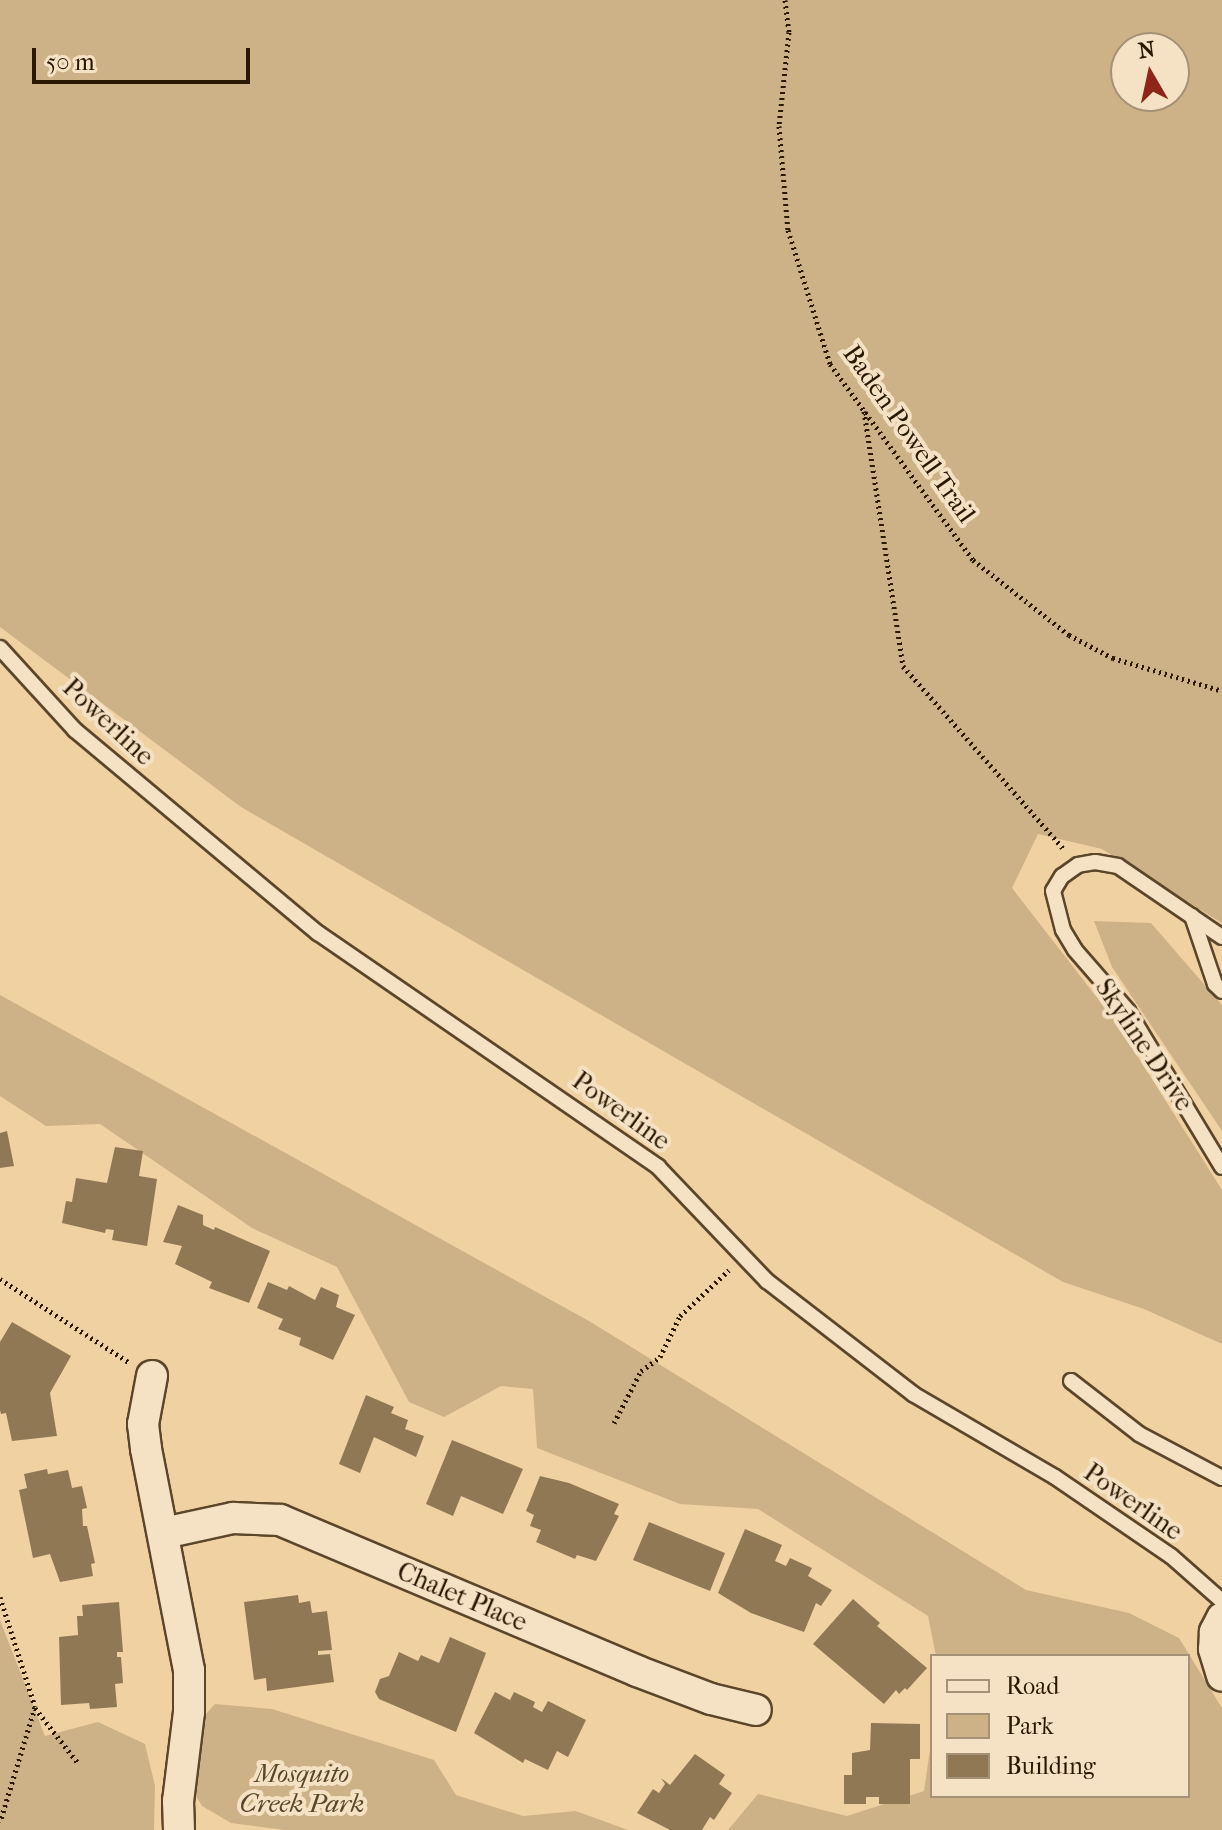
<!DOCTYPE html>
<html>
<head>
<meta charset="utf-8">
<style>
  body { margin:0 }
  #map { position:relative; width:1222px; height:1830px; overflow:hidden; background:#f0d1a2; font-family:"IM FELL French Canon",serif }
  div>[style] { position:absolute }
  .green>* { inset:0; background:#ceb287 }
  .building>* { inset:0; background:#917855 }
  .path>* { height:5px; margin-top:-2.5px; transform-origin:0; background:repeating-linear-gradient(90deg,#2a1802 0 2px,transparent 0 6px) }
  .roads { filter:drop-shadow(2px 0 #5c462a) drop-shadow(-2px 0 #5c462a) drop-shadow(0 2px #5c462a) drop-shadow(0 -2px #5c462a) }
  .lane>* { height:14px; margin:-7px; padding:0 7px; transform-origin:7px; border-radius:7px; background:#f5e1c3 }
  .street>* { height:30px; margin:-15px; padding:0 15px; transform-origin:15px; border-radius:15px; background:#f5e1c3 }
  span { translate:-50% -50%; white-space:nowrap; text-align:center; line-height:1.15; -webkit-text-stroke:8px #f5e1c3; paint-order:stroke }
  .street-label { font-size:26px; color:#2a1802 }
  .park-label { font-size:26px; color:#5b462a; font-style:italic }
  .legend { position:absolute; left:930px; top:1654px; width:260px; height:144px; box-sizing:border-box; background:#f5e1c3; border:2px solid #a49176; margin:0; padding:10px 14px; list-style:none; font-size:24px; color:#2a1802 }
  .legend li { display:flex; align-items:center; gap:16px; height:40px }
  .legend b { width:40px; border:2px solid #a49176 }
  .north { position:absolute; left:1110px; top:32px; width:80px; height:80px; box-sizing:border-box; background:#f5e1c3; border:2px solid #a49176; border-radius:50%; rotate:351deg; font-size:22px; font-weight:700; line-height:32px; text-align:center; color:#2a1802 }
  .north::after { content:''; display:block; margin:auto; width:28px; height:36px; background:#8f2418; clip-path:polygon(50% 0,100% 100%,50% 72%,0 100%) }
  .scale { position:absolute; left:32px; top:48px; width:218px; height:36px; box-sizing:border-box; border:4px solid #2a1802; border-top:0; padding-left:10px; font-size:24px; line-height:28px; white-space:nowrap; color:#2a1802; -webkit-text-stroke:6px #f5e1c3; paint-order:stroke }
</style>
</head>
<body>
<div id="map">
  <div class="green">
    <i style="clip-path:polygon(evenodd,0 0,1222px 0,1222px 923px,1102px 849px,1038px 834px,1012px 888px,1116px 1022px,1222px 1190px,1222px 1344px,1144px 1309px,1063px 1282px,241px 807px,0 627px,0 0,1126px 48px,1174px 48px,1174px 96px,1126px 96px,1126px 48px)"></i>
    <i style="clip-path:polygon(1094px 921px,1151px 923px,1222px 1005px,1222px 1131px,1112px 967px)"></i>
    <i style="clip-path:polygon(0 995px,589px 1321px,1026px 1590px,1129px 1613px,1179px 1638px,1222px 1708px,1222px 1830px,728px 1830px,758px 1794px,847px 1816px,924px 1791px,932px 1736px,932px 1796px,1188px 1796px,1188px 1656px,936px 1656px,928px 1616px,758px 1509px,680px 1504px,537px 1448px,533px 1389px,501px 1386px,444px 1417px,409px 1402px,337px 1267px,252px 1228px,100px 1124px,46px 1126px,0 1096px)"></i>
    <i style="clip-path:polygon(0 1620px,45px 1736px,98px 1722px,145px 1744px,155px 1786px,154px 1830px,0 1830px)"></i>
    <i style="clip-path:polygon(215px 1704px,272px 1709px,434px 1760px,456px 1795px,523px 1816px,576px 1811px,628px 1830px,284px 1830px,231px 1823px,202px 1806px,170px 1753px)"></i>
  </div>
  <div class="building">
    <i style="clip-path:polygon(7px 1131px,14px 1166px,0 1168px,0 1133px)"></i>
    <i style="clip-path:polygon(115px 1147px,143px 1151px,139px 1176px,157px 1179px,147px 1246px,112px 1240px,114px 1230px,106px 1229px,105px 1233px,62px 1223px,66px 1201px,72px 1202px,76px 1178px,107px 1183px)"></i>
    <i style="clip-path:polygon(178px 1205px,203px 1215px,203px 1225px,214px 1230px,215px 1227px,270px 1251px,249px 1303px,209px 1288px,212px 1282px,175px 1264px,182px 1246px,163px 1242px)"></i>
    <i style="clip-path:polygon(268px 1282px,287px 1290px,289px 1286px,315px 1300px,321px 1287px,339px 1295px,336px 1307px,355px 1315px,333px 1360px,299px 1345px,301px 1338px,278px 1329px,283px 1319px,257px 1308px)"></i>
    <i style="clip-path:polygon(12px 1322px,71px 1356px,50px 1393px,57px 1436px,12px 1441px,6px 1413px,1px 1414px,0 1410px,0 1342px)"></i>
    <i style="clip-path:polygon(366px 1395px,394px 1407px,391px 1413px,408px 1420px,405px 1429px,424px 1436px,416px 1457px,374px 1437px,360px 1473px,339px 1464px)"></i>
    <i style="clip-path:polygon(452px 1440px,523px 1469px,503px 1514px,461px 1496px,453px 1516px,426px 1504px)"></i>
    <i style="clip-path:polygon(47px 1469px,48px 1474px,68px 1470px,72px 1488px,82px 1486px,87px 1508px,82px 1509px,83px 1526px,87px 1526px,95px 1563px,91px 1564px,93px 1576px,60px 1582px,50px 1554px,33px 1558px,19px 1490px,27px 1488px,24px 1474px)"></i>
    <i style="clip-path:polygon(540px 1476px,569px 1483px,619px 1504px,614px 1514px,619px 1516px,596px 1561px,577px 1555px,575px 1559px,536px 1542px,541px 1530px,530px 1526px,534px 1515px,526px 1511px)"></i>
    <i style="clip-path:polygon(649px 1522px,725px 1553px,710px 1591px,633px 1560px)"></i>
    <i style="clip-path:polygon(745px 1529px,782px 1545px,775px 1561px,786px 1566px,790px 1558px,812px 1568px,808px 1576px,832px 1590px,821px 1606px,816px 1603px,804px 1632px,751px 1613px,718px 1593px)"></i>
    <i style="clip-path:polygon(298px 1595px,299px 1603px,310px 1601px,312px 1613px,327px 1611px,332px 1650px,318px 1651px,318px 1655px,330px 1654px,334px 1682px,267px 1691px,266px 1678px,254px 1680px,244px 1602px)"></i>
    <i style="clip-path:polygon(853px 1599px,880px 1623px,877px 1626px,927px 1668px,907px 1690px,905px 1688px,899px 1694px,896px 1690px,884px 1704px,813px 1644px)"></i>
    <i style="clip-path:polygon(119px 1602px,123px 1652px,117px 1652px,117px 1657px,121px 1657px,123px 1683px,115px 1684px,117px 1707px,90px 1709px,89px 1703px,61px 1705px,59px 1637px,78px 1635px,77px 1616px,83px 1616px,82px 1605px)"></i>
    <i style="clip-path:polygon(450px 1637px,486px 1653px,456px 1732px,379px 1699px,375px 1692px,380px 1679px,389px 1676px,399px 1652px,418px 1661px,421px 1655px,439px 1663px)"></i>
    <i style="clip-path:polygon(495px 1692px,510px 1700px,514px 1692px,535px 1702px,533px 1707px,542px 1712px,548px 1701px,586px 1720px,568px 1757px,557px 1751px,548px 1770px,525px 1759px,523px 1763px,474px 1733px)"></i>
    <i style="clip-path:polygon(871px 1723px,920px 1724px,920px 1759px,910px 1759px,910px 1804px,879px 1804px,879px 1797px,866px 1797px,866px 1804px,844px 1804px,844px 1775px,852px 1775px,852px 1753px,870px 1750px)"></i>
    <i style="clip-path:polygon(695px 1754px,725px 1775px,719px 1784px,732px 1793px,714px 1820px,710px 1817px,702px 1830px,670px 1830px,637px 1813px,653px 1789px,659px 1793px,665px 1784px,661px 1778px,670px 1785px)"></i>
  </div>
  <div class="path">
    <i style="left:785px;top:0;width:32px;rotate:83deg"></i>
    <i style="left:789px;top:32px;width:95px;rotate:96.1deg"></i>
    <i style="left:779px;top:126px;width:104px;rotate:85.1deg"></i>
    <i style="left:788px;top:230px;width:140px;rotate:72.6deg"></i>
    <i style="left:830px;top:364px;width:243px;rotate:53.9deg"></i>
    <i style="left:973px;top:560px;width:122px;rotate:38deg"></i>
    <i style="left:1069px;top:635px;width:50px;rotate:27.6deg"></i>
    <i style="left:1113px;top:658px;width:114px;rotate:16.8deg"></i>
    <i style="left:864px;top:411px;width:258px;rotate:81.3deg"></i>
    <i style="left:903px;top:666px;width:244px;rotate:48.7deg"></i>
    <i style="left:0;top:1279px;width:155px;rotate:32.9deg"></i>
    <i style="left:614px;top:1423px;width:59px;rotate:-62.6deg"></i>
    <i style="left:641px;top:1371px;width:24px;rotate:-36deg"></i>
    <i style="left:660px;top:1357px;width:46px;rotate:-64deg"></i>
    <i style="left:680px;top:1316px;width:67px;rotate:-43.2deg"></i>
    <i style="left:0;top:1597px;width:115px;rotate:72.3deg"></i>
    <i style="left:35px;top:1707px;width:120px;rotate:106.9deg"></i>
    <i style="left:35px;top:1708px;width:70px;rotate:52deg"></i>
  </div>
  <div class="roads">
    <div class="lane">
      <i style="left:0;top:648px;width:111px;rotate:47.6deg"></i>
      <i style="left:75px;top:730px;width:317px;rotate:39.9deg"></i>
      <i style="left:318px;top:933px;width:413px;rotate:34.5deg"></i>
      <i style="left:658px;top:1167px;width:158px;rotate:46.3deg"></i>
      <i style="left:767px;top:1281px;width:185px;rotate:37.7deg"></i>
      <i style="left:913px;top:1394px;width:164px;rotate:30.3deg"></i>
      <i style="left:1055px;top:1477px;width:140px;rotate:34.3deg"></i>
      <i style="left:1171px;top:1556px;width:68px;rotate:41.4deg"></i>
      <i style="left:1192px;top:916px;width:72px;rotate:71.3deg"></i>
      <i style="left:1215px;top:984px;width:10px;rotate:45deg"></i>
      <i style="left:1222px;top:937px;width:126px;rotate:-145.7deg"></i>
      <i style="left:1118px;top:866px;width:23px;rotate:-170deg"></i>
      <i style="left:1095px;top:862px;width:17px;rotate:170deg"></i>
      <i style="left:1078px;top:865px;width:19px;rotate:145deg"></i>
      <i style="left:1062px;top:876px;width:17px;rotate:121deg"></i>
      <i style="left:1053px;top:891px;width:40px;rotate:75.6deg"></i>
      <i style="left:1063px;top:930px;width:23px;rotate:59deg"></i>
      <i style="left:1075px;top:950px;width:81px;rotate:49deg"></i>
      <i style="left:1128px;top:1011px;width:182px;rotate:58.9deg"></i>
      <i style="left:1071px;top:1381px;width:86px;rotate:37.9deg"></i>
      <i style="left:1139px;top:1434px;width:94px;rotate:27.9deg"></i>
    </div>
    <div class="street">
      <i style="left:152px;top:1376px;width:49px;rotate:100.6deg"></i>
      <i style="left:143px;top:1424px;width:25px;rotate:83deg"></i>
      <i style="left:146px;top:1449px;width:225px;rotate:79deg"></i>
      <i style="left:189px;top:1670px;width:42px;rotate:90deg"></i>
      <i style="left:189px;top:1712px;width:90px;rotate:97deg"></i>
      <i style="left:178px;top:1801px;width:29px;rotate:88deg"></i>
      <i style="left:164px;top:1533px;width:71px;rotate:-12.3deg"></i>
      <i style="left:233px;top:1518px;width:47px;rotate:2.4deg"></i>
      <i style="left:280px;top:1520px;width:388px;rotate:22.9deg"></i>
      <i style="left:637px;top:1671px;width:79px;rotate:20.7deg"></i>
      <i style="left:711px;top:1699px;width:46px;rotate:13.7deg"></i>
      <i style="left:1222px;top:1618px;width:16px;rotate:117deg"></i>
      <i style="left:1215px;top:1632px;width:17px;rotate:93deg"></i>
      <i style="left:1214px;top:1649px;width:28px;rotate:73deg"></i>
    </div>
  </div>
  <div class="street-label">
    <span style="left:909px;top:434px;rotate:55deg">Baden Powell Trail</span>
    <span style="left:108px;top:722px;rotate:43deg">Powerline</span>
    <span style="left:1144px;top:1045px;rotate:56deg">Skyline Drive</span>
    <span style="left:621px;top:1111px;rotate:36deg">Powerline</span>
    <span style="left:1133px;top:1502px;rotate:35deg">Powerline</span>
    <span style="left:462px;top:1597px;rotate:23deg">Chalet Place</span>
  </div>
  <div class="park-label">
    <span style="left:302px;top:1789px">Mosquito<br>Creek Park</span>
  </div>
  <ul class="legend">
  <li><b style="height:10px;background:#f5e1c3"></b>Road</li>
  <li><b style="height:22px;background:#ceb287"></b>Park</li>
  <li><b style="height:22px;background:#917855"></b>Building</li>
  </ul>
  <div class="north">N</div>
  <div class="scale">50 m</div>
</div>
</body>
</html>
